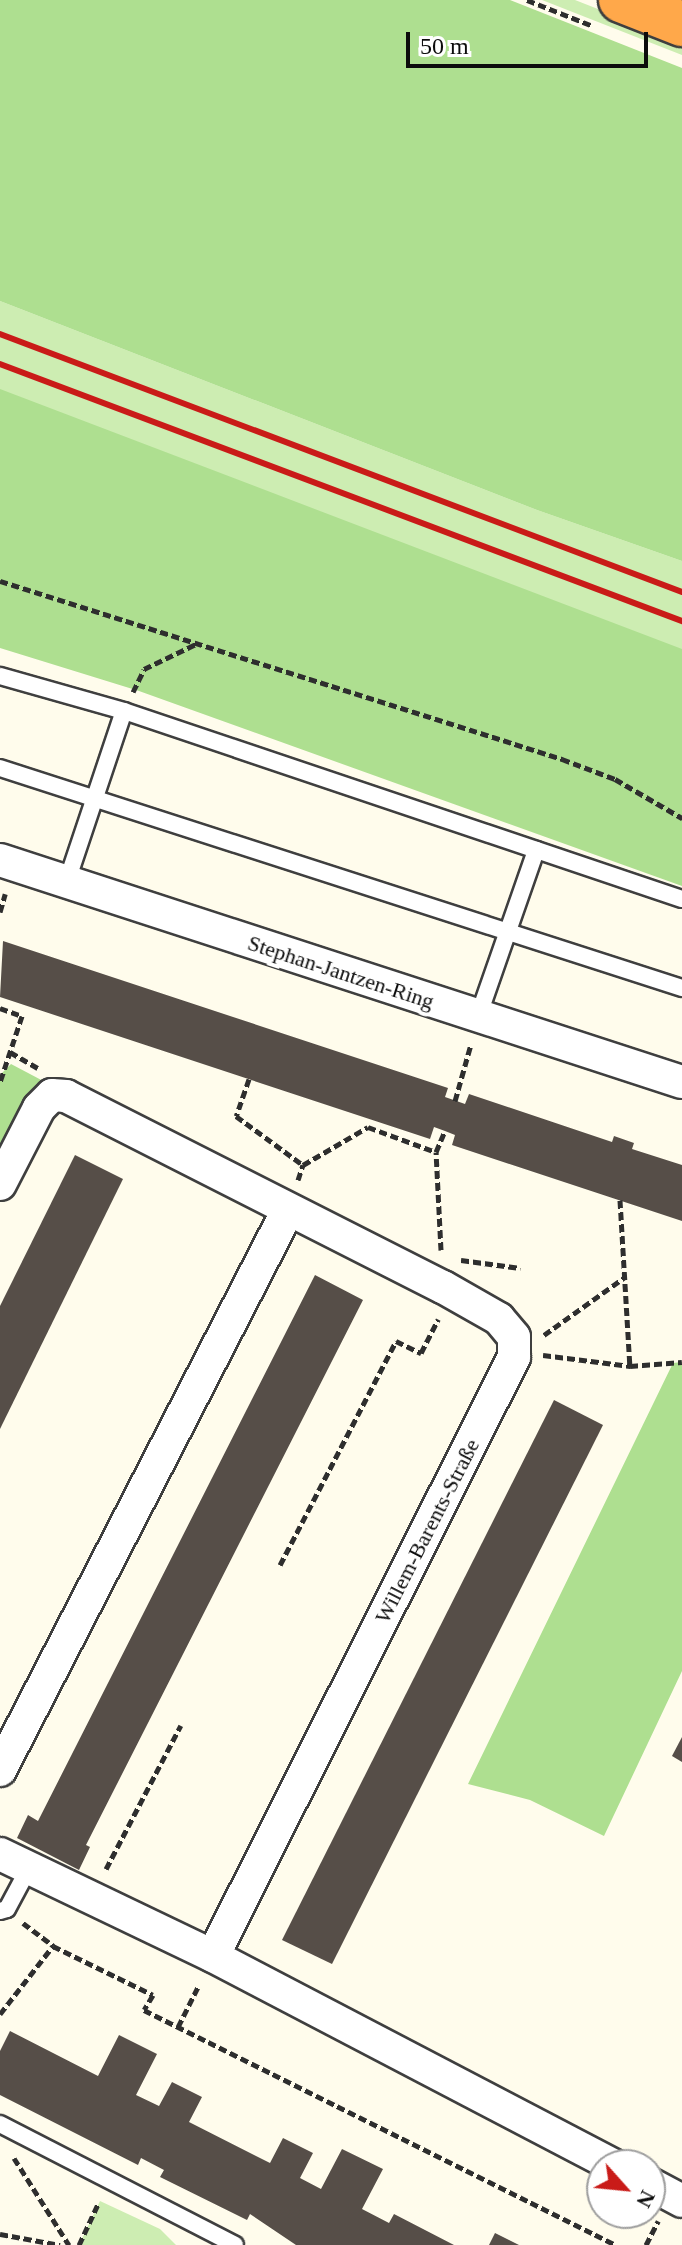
<!DOCTYPE html>
<html>
<head>
<meta charset="utf-8">
<style>
  body { margin:0 }
  #map { position:relative; width:682px; height:2245px; overflow:hidden; background:#fffcec; font-family:Georgia,serif }
  div>[style] { position:absolute }
  .green>* { inset:0; background:#cdedb2 }
  .forest>* { inset:0; background:#aedf90 }
  .building>* { inset:0; background:#564e48 }
  .path>* { height:5px; margin-top:-2.5px; transform-origin:0; background:repeating-linear-gradient(90deg,#2e2e2e 0 8px,transparent 0 12px) }
  .roads { filter:drop-shadow(2px 0 #3f3f3f) drop-shadow(-2px 0 #3f3f3f) drop-shadow(0 2px #3f3f3f) drop-shadow(0 -2px #3f3f3f) }
  .lane>* { height:16px; margin:-8px; padding:0 8px; transform-origin:8px; border-radius:8px; background:#fff }
  .street>* { height:32px; margin:-16px; padding:0 16px; transform-origin:16px; border-radius:16px; background:#fff }
  .highway>* { height:44px; margin:-22px; padding:0 22px; transform-origin:22px; border-radius:22px; background:#ffa84a }
  .rail>* { height:6px; margin:-3px; padding:0 3px; transform-origin:3px; border-radius:3px; background:#c91b18 }
  span { translate:-50% -50%; white-space:nowrap; text-align:center; line-height:1.15; -webkit-text-stroke:8px #fff; paint-order:stroke }
  .street-label { font-size:22px; color:#0c0c0c }
  .north { position:absolute; left:586px; top:2149px; width:80px; height:80px; box-sizing:border-box; background:#fff; border:2px solid #9e9e9e; border-radius:50%; rotate:117deg; font-size:22px; font-weight:700; line-height:32px; text-align:center; color:#0c0c0c }
  .north::after { content:''; display:block; margin:auto; width:28px; height:36px; background:#c91b18; clip-path:polygon(50% 0,100% 100%,50% 72%,0 100%) }
  .scale { position:absolute; left:406px; top:32px; width:242px; height:36px; box-sizing:border-box; border:4px solid #0c0c0c; border-top:0; padding-left:10px; font-size:24px; line-height:28px; white-space:nowrap; color:#0c0c0c; -webkit-text-stroke:6px #fff; paint-order:stroke }
</style>
</head>
<body>
<div id="map">
  <div class="green">
    <i style="clip-path:polygon(542px 0,575px 0,682px 42px,682px 55px)"></i>
    <i style="clip-path:polygon(0 301px,537px 510px,682px 561px,682px 857px,0 629px)"></i>
    <i style="clip-path:polygon(100px 2201px,160px 2229px,176px 2245px,79px 2245px)"></i>
  </div>
  <div class="forest">
    <i style="clip-path:polygon(0 0,510px 0,682px 68px,682px 561px,537px 510px,0 301px)"></i>
    <i style="clip-path:polygon(0 389px,682px 649px,682px 886px,139px 691px,0 648px)"></i>
    <i style="clip-path:polygon(11px 1064px,47px 1083px,0 1175px,0 1075px)"></i>
    <i style="clip-path:polygon(682px 1362px,682px 1671px,604px 1836px,530px 1800px,468px 1784px,673px 1363px)"></i>
  </div>
  <div class="building">
    <i style="clip-path:polygon(3px 941px,448px 1088px,445px 1097px,465px 1104px,469px 1094px,612px 1142px,614px 1136px,634px 1143px,632px 1149px,682px 1165px,682px 1221px,452px 1145px,455px 1135px,445px 1131px,434px 1127px,430px 1139px,0 997px)"></i>
    <i style="clip-path:polygon(75px 1155px,123px 1179px,0 1429px,0 1306px)"></i>
    <i style="clip-path:polygon(315px 1275px,363px 1300px,86px 1845px,90px 1847px,79px 1870px,17px 1838px,28px 1815px,38px 1821px)"></i>
    <i style="clip-path:polygon(554px 1400px,603px 1425px,332px 1964px,282px 1940px)"></i>
    <i style="clip-path:polygon(682px 1737px,682px 1762px,672px 1756px)"></i>
    <i style="clip-path:polygon(10px 2031px,98px 2076px,119px 2035px,157px 2054px,136px 2095px,159px 2106px,172px 2082px,202px 2097px,189px 2122px,270px 2163px,283px 2138px,313px 2153px,300px 2178px,321px 2189px,342px 2149px,383px 2169px,362px 2209px,389px 2223px,394px 2214px,454px 2245px,296px 2245px,250px 2214px,247px 2220px,160px 2177px,164px 2170px,141px 2158px,138px 2165px,0 2095px,0 2051px)"></i>
    <i style="clip-path:polygon(495px 2233px,519px 2245px,489px 2245px)"></i>
  </div>
  <div class="path">
    <i style="left:527px;top:0;width:71px;rotate:21.5deg"></i>
    <i style="left:0;top:581px;width:590px;rotate:17.57deg"></i>
    <i style="left:562px;top:759px;width:57px;rotate:20.7deg"></i>
    <i style="left:615px;top:779px;width:78px;rotate:30.2deg"></i>
    <i style="left:133px;top:692px;width:25px;rotate:-64deg"></i>
    <i style="left:144px;top:669px;width:60px;rotate:-25.7deg"></i>
    <i style="left:0;top:912px;width:19px;rotate:-74deg"></i>
    <i style="left:0;top:1008px;width:23px;rotate:20deg"></i>
    <i style="left:22px;top:1016px;width:70px;rotate:108.4deg"></i>
    <i style="left:10px;top:1052px;width:32px;rotate:30deg"></i>
    <i style="left:249px;top:1079px;width:39px;rotate:109deg"></i>
    <i style="left:236px;top:1116px;width:83px;rotate:36.2deg"></i>
    <i style="left:455px;top:1101px;width:59px;rotate:-74.3deg"></i>
    <i style="left:298px;top:1180px;width:16px;rotate:-72deg"></i>
    <i style="left:303px;top:1165px;width:75px;rotate:-30.3deg"></i>
    <i style="left:368px;top:1127px;width:72px;rotate:20.2deg"></i>
    <i style="left:620px;top:1200px;width:166px;rotate:86.6deg"></i>
    <i style="left:441px;top:1250px;width:98px;rotate:-92.9deg"></i>
    <i style="left:436px;top:1152px;width:23px;rotate:-67deg"></i>
    <i style="left:461px;top:1260px;width:60px;rotate:7.7deg"></i>
    <i style="left:544px;top:1335px;width:100px;rotate:-35.6deg"></i>
    <i style="left:543px;top:1355px;width:88px;rotate:7.2deg"></i>
    <i style="left:630px;top:1366px;width:52px;rotate:-4.4deg"></i>
    <i style="left:280px;top:1565px;width:252px;rotate:-62.6deg"></i>
    <i style="left:396px;top:1341px;width:28px;rotate:26deg"></i>
    <i style="left:421px;top:1353px;width:38px;rotate:-63deg"></i>
    <i style="left:106px;top:1869px;width:162px;rotate:-62.5deg"></i>
    <i style="left:23px;top:1923px;width:38px;rotate:37deg"></i>
    <i style="left:53px;top:1946px;width:111px;rotate:26.1deg"></i>
    <i style="left:153px;top:1995px;width:17px;rotate:121deg"></i>
    <i style="left:144px;top:2010px;width:527px;rotate:26.47deg"></i>
    <i style="left:0;top:2014px;width:86px;rotate:-52.1deg"></i>
    <i style="left:178px;top:2027px;width:47px;rotate:-63.4deg"></i>
    <i style="left:14px;top:2158px;width:103px;rotate:57.7deg"></i>
    <i style="left:0;top:2234px;width:61px;rotate:10.4deg"></i>
    <i style="left:79px;top:2245px;width:47px;rotate:-65.1deg"></i>
    <i style="left:646px;top:2245px;width:27px;rotate:-63deg"></i>
  </div>
  <div class="roads">
    <div class="lane">
      <i style="left:0;top:676px;width:129px;rotate:15.8deg"></i>
      <i style="left:124px;top:711px;width:589px;rotate:18.62deg"></i>
      <i style="left:0;top:768px;width:717px;rotate:17.88deg"></i>
      <i style="left:67px;top:881px;width:179px;rotate:-71.5deg"></i>
      <i style="left:478px;top:1017px;width:177px;rotate:-70.8deg"></i>
      <i style="left:0;top:1911px;width:7px;rotate:-16deg"></i>
      <i style="left:7px;top:1909px;width:47px;rotate:-61.8deg"></i>
      <i style="left:0;top:2124px;width:264px;rotate:27.2deg"></i>
    </div>
    <div class="street">
      <i style="left:0;top:860px;width:717px;rotate:18.03deg"></i>
      <i style="left:0;top:1184px;width:85px;rotate:-62.8deg"></i>
      <i style="left:39px;top:1108px;width:18px;rotate:-45deg"></i>
      <i style="left:52px;top:1095px;width:14px;rotate:4deg"></i>
      <i style="left:66px;top:1096px;width:423px;rotate:26.9deg"></i>
      <i style="left:443px;top:1287px;width:64px;rotate:29.7deg"></i>
      <i style="left:499px;top:1319px;width:23px;rotate:50deg"></i>
      <i style="left:514px;top:1337px;width:20px;rotate:90deg"></i>
      <i style="left:514px;top:1357px;width:670px;rotate:116.68deg"></i>
      <i style="left:0;top:1770px;width:630px;rotate:-62.78deg"></i>
      <i style="left:0;top:1854px;width:236px;rotate:25.6deg"></i>
      <i style="left:213px;top:1956px;width:451px;rotate:27.6deg"></i>
      <i style="left:650px;top:2184px;width:36px;rotate:28deg"></i>
    </div>
    <div class="highway">
      <i style="left:621px;top:0;width:66px;rotate:21.5deg"></i>
    </div>
  </div>
  <div class="rail">
    <i style="left:0;top:334px;width:729px;rotate:20.72deg"></i>
    <i style="left:0;top:364px;width:729px;rotate:20.65deg"></i>
  </div>
  <div class="street-label">
    <span style="left:341px;top:972px;rotate:18deg">Stephan-Jantzen-Ring</span>
    <span style="left:427px;top:1531px;rotate:-63deg">Willem-Barents-Straße</span>
  </div>
  <div class="north">N</div>
  <div class="scale">50 m</div>
</div>
</body>
</html>
